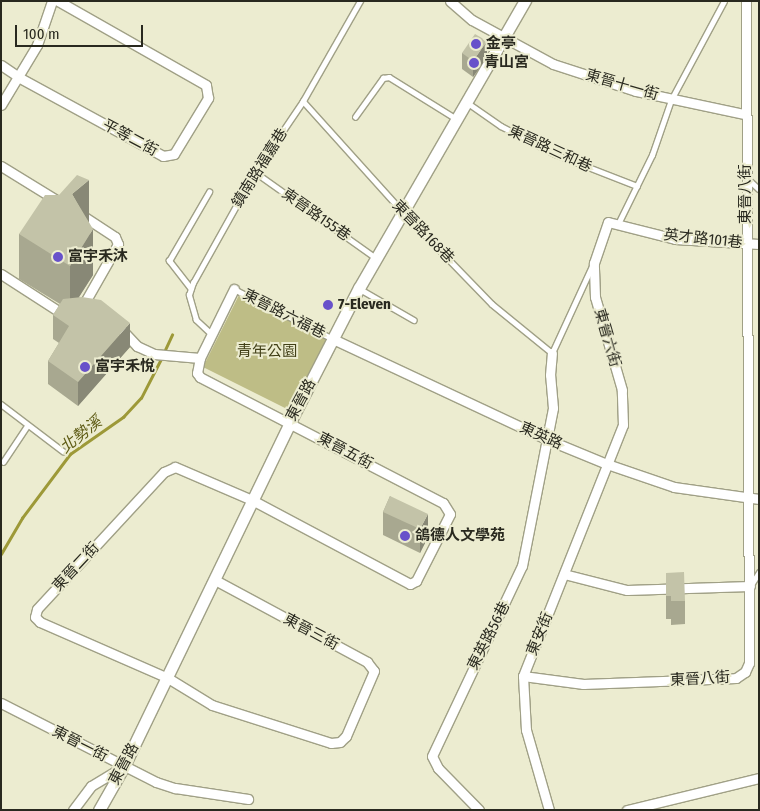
<!DOCTYPE html>
<html>
<head>
<meta charset="utf-8">
<style>
  body { margin:0 }
  #map { position:relative; width:760px; height:811px; overflow:hidden; background:#ececd0; font-family:"Fira Sans Condensed","Noto Sans TC",sans-serif }
  div>[style] { position:absolute }
  .green>* { inset:0; background:#bebd86 }
  .stream>* { height:2.5px; margin:-1.25px; padding:0 1.25px; transform-origin:1.25px; border-radius:1.25px; background:#9d9938 }
  .roads { filter:drop-shadow(1px 0 #a0a086) drop-shadow(-1px 0 #a0a086) drop-shadow(0 1px #a0a086) drop-shadow(0 -1px #a0a086) }
  .service>* { height:4.5px; margin:-2.25px; padding:0 2.25px; transform-origin:2.25px; border-radius:2.25px; background:#fff }
  .minor>* { height:9px; margin:-4.5px; padding:0 4.5px; transform-origin:4.5px; border-radius:4.5px; background:#fff }
  .tertiary>* { height:11px; margin:-5.5px; padding:0 5.5px; transform-origin:5.5px; border-radius:5.5px; background:#fff }
  .wall>* { inset:0; background:#a8a890 }
  .shaded-wall>* { inset:0; background:#888876 }
  .building>* { inset:0; background:#c3c3a8 }
  .dots>* { width:14px; height:14px; translate:-50% -50%; box-sizing:border-box; border:2px solid #ececd0; border-radius:50% }
  span { translate:-50% -50%; white-space:nowrap; text-align:center; line-height:1.15; -webkit-text-stroke:4px #ececd0; paint-order:stroke }
  .poi-label { font-size:15px; color:#29291f; font-weight:700 }
  .left { translate:0 -50%; text-align:left }
  .street-label { font-size:15px; color:#29291f }
  .park-label { font-size:15px; color:#424018 }
  .water-label { font-size:16px; color:#5d5a13; font-style:italic }
  .frame { position:absolute; inset:0; border:2px solid #29291f; pointer-events:none }
  .scale { position:absolute; left:15px; top:25px; width:128px; height:22px; box-sizing:border-box; border:2px solid #29291f; border-top:0; padding-left:6px; font-size:15px; line-height:18px; white-space:nowrap; color:#29291f; -webkit-text-stroke:4px #ececd0; paint-order:stroke }
</style>
</head>
<body>
<div id="map">
  <div class="green">
    <i style="clip-path:polygon(241px 291px,330px 336px,293px 412px,203px 367px)"></i>
  </div>
  <div class="stream">
    <i style="left:164px;top:352px;width:19px;rotate:-65deg"></i>
    <i style="left:1px;top:554px;width:42px;rotate:-59.7deg"></i>
    <i style="left:22px;top:518px;width:80px;rotate:-53.1deg"></i>
    <i style="left:70px;top:454px;width:65px;rotate:-34.9deg"></i>
    <i style="left:123px;top:417px;width:26px;rotate:-47deg"></i>
    <i style="left:141px;top:398px;width:46px;rotate:-62.9deg"></i>
  </div>
  <div class="roads">
    <div class="service">
      <i style="left:303px;top:101px;width:148px;rotate:48deg"></i>
      <i style="left:402px;top:211px;width:129px;rotate:45.9deg"></i>
      <i style="left:492px;top:304px;width:77px;rotate:39.2deg"></i>
      <i style="left:552px;top:353px;width:96px;rotate:-65.3deg"></i>
      <i style="left:468px;top:103px;width:40px;rotate:34.9deg"></i>
      <i style="left:501px;top:126px;width:61px;rotate:27.4deg"></i>
      <i style="left:555px;top:154px;width:88px;rotate:21.3deg"></i>
      <i style="left:355px;top:117px;width:48px;rotate:-54.3deg"></i>
      <i style="left:383px;top:78px;width:6px;rotate:-9deg"></i>
      <i style="left:389px;top:77px;width:78px;rotate:31.8deg"></i>
      <i style="left:255px;top:172px;width:148px;rotate:35.4deg"></i>
      <i style="left:747px;top:178px;width:16px;rotate:43deg"></i>
      <i style="left:618px;top:224px;width:77px;rotate:-63.8deg"></i>
      <i style="left:652px;top:155px;width:58px;rotate:-70.9deg"></i>
      <i style="left:671px;top:100px;width:112px;rotate:-61.8deg"></i>
      <i style="left:191px;top:289px;width:36px;rotate:-128deg"></i>
      <i style="left:169px;top:261px;width:80px;rotate:-59.9deg"></i>
      <i style="left:234px;top:289px;width:109px;rotate:26.8deg"></i>
      <i style="left:360px;top:289px;width:62px;rotate:29.9deg"></i>
      <i style="left:212px;top:335px;width:22px;rotate:-137deg"></i>
      <i style="left:196px;top:320px;width:26px;rotate:-106deg"></i>
      <i style="left:189px;top:295px;width:13px;rotate:-72deg"></i>
      <i style="left:193px;top:283px;width:127px;rotate:-60.8deg"></i>
      <i style="left:255px;top:172px;width:86px;rotate:-55.9deg"></i>
      <i style="left:303px;top:101px;width:115px;rotate:-60.3deg"></i>
      <i style="left:1px;top:404px;width:78px;rotate:37.2deg"></i>
      <i style="left:3px;top:462px;width:43px;rotate:-56.3deg"></i>
      <i style="left:751px;top:585px;width:15px;rotate:-58deg"></i>
    </div>
    <div class="minor">
      <i style="left:450px;top:1px;width:29px;rotate:41deg"></i>
      <i style="left:472px;top:20px;width:92px;rotate:28.5deg"></i>
      <i style="left:553px;top:64px;width:87px;rotate:18deg"></i>
      <i style="left:636px;top:91px;width:110px;rotate:12deg"></i>
      <i style="left:1px;top:65px;width:23px;rotate:34deg"></i>
      <i style="left:20px;top:78px;width:163px;rotate:28.6deg"></i>
      <i style="left:163px;top:156px;width:11px;rotate:-10deg"></i>
      <i style="left:174px;top:154px;width:66px;rotate:-58.7deg"></i>
      <i style="left:208px;top:98px;width:13px;rotate:-99deg"></i>
      <i style="left:206px;top:85px;width:170px;rotate:-150.4deg"></i>
      <i style="left:1px;top:105px;width:70px;rotate:-59deg"></i>
      <i style="left:37px;top:45px;width:46px;rotate:-71.2deg"></i>
      <i style="left:1px;top:166px;width:67px;rotate:31.6deg"></i>
      <i style="left:80px;top:214px;width:42px;rotate:33.3deg"></i>
      <i style="left:115px;top:237px;width:8px;rotate:67deg"></i>
      <i style="left:118px;top:244px;width:73px;rotate:119.7deg"></i>
      <i style="left:1px;top:274px;width:77px;rotate:32.9deg"></i>
      <i style="left:123px;top:331px;width:21px;rotate:47deg"></i>
      <i style="left:137px;top:346px;width:19px;rotate:25deg"></i>
      <i style="left:154px;top:354px;width:46px;rotate:5deg"></i>
      <i style="left:333px;top:339px;width:235px;rotate:25.1deg"></i>
      <i style="left:546px;top:439px;width:66px;rotate:22.3deg"></i>
      <i style="left:607px;top:464px;width:71px;rotate:18.9deg"></i>
      <i style="left:674px;top:487px;width:86px;rotate:8deg"></i>
      <i style="left:564px;top:574px;width:65px;rotate:14.3deg"></i>
      <i style="left:627px;top:590px;width:123px;rotate:-1.9deg"></i>
      <i style="left:215px;top:580px;width:173px;rotate:28.3deg"></i>
      <i style="left:367px;top:662px;width:11px;rotate:52deg"></i>
      <i style="left:374px;top:671px;width:71px;rotate:113.3deg"></i>
      <i style="left:346px;top:736px;width:8px;rotate:135deg"></i>
      <i style="left:340px;top:742px;width:9px;rotate:174deg"></i>
      <i style="left:331px;top:743px;width:125px;rotate:-162.3deg"></i>
      <i style="left:212px;top:705px;width:52px;rotate:-148.5deg"></i>
      <i style="left:168px;top:678px;width:140px;rotate:-156.4deg"></i>
      <i style="left:40px;top:622px;width:7px;rotate:-135deg"></i>
      <i style="left:35px;top:617px;width:8px;rotate:-76deg"></i>
      <i style="left:37px;top:609px;width:187px;rotate:-47.2deg"></i>
      <i style="left:164px;top:472px;width:12px;rotate:-24deg"></i>
      <i style="left:175px;top:467px;width:84px;rotate:23.2deg"></i>
      <i style="left:252px;top:500px;width:179px;rotate:28deg"></i>
      <i style="left:410px;top:584px;width:7px;rotate:-27deg"></i>
      <i style="left:416px;top:581px;width:75px;rotate:-63.1deg"></i>
      <i style="left:450px;top:514px;width:13px;rotate:-122deg"></i>
      <i style="left:443px;top:503px;width:274px;rotate:-152.6deg"></i>
      <i style="left:200px;top:377px;width:5px;rotate:-127deg"></i>
      <i style="left:197px;top:373px;width:15px;rotate:-79deg"></i>
      <i style="left:200px;top:358px;width:77px;rotate:-63.8deg"></i>
      <i style="left:523px;top:676px;width:61px;rotate:7.6deg"></i>
      <i style="left:583px;top:684px;width:153px;rotate:-2.2deg"></i>
      <i style="left:736px;top:678px;width:11px;rotate:-34deg"></i>
      <i style="left:745px;top:672px;width:10px;rotate:-66deg"></i>
      <i style="left:749px;top:663px;width:662px;rotate:-90.26deg"></i>
      <i style="left:1px;top:703px;width:174px;rotate:27deg"></i>
      <i style="left:156px;top:782px;width:20px;rotate:18deg"></i>
      <i style="left:175px;top:788px;width:74px;rotate:8.6deg"></i>
      <i style="left:73px;top:810px;width:30px;rotate:-53deg"></i>
      <i style="left:91px;top:786px;width:39px;rotate:-31deg"></i>
      <i style="left:479px;top:810px;width:59px;rotate:-134.3deg"></i>
      <i style="left:438px;top:768px;width:13px;rotate:-117deg"></i>
      <i style="left:432px;top:756px;width:210px;rotate:-64.7deg"></i>
      <i style="left:522px;top:566px;width:161px;rotate:-78.9deg"></i>
      <i style="left:553px;top:408px;width:33px;rotate:-95deg"></i>
      <i style="left:550px;top:375px;width:22px;rotate:-85deg"></i>
      <i style="left:549px;top:810px;width:83px;rotate:-106deg"></i>
      <i style="left:526px;top:730px;width:54px;rotate:-93.2deg"></i>
      <i style="left:523px;top:676px;width:270px;rotate:-68.3deg"></i>
      <i style="left:623px;top:425px;width:35px;rotate:-92deg"></i>
      <i style="left:622px;top:390px;width:97px;rotate:-106.2deg"></i>
      <i style="left:595px;top:297px;width:34px;rotate:-92deg"></i>
      <i style="left:594px;top:263px;width:43px;rotate:-71.1deg"></i>
      <i style="left:608px;top:222px;width:69px;rotate:14.2deg"></i>
      <i style="left:675px;top:239px;width:84px;rotate:3.4deg"></i>
      <i style="left:627px;top:810px;width:136px;rotate:-13.6deg"></i>
    </div>
    <div class="tertiary">
      <i style="left:99px;top:810px;width:51px;rotate:-60.4deg"></i>
      <i style="left:124px;top:766px;width:382px;rotate:-64.2deg"></i>
      <i style="left:290px;top:422px;width:151px;rotate:-62.8deg"></i>
      <i style="left:359px;top:288px;width:332px;rotate:-60deg"></i>
    </div>
  </div>
  <div class="wall">
    <i style="clip-path:polygon(462px 53px,487px 57px,473px 77px,462px 69px)"></i>
    <i style="clip-path:polygon(89px 223px,93px 275px,79px 297px,130px 347px,78px 406px,48px 384px,48px 361px,59px 343px,53px 339px,53px 315px,60px 304px,19px 279px,19px 234px)"></i>
    <i style="clip-path:polygon(390px 496px,428px 537px,420px 553px,383px 535px,383px 512px)"></i>
    <i style="clip-path:polygon(666px 573px,685px 601px,685px 624px,671px 625px,671px 619px,666px 619px)"></i>
  </div>
  <div class="shaded-wall">
    <i style="clip-path:polygon(487px 41px,487px 57px,473px 77px,473px 61px)"></i>
    <i style="clip-path:polygon(89px 180px,89px 225px,72px 194px)"></i>
    <i style="clip-path:polygon(93px 229px,93px 275px,70px 311px,70px 266px)"></i>
    <i style="clip-path:polygon(130px 323px,130px 347px,78px 406px,78px 382px)"></i>
    <i style="clip-path:polygon(428px 514px,428px 537px,420px 553px,420px 529px)"></i>
  </div>
  <div class="building">
    <i style="clip-path:polygon(475px 34px,487px 41px,473px 61px,462px 53px)"></i>
    <i style="clip-path:polygon(77px 175px,89px 180px,72px 194px,93px 229px,70px 266px,19px 234px,45px 195px,59px 195px)"></i>
    <i style="clip-path:polygon(82px 297px,101px 300px,130px 323px,78px 382px,48px 361px,69px 326px,53px 315px,63px 299px)"></i>
    <i style="clip-path:polygon(390px 496px,428px 514px,420px 529px,383px 512px)"></i>
    <i style="clip-path:polygon(684px 572px,685px 601px,671px 601px,671px 596px,666px 596px,666px 573px)"></i>
  </div>
  <div class="dots">
    <i style="left:476px;top:44px;background:#6851ca"></i>
    <i style="left:474px;top:63px;background:#6851ca"></i>
    <i style="left:58px;top:257px;background:#6851ca"></i>
    <i style="left:328px;top:305px;background:#6851ca"></i>
    <i style="left:85px;top:367px;background:#6851ca"></i>
    <i style="left:405px;top:536px;background:#6851ca"></i>
  </div>
  <div class="poi-label">
    <span class="left" style="left:486px;top:44px">金亭</span>
    <span class="left" style="left:484px;top:63px">青山宮</span>
    <span class="left" style="left:68px;top:257px">富宇禾沐</span>
    <span class="left" style="left:338px;top:305px">7-Eleven</span>
    <span class="left" style="left:95px;top:367px">富宇禾悅</span>
    <span class="left" style="left:415px;top:536px">鴿德人文學苑</span>
  </div>
  <div class="street-label">
    <span style="left:622px;top:85px;rotate:16deg">東晉十一街</span>
    <span style="left:130px;top:138px;rotate:28deg">平等二街</span>
    <span style="left:550px;top:149px;rotate:25deg">東晉路三和巷</span>
    <span style="left:260px;top:168px;rotate:-58deg">鎮南路福嘉巷</span>
    <span style="left:746px;top:194px;rotate:-90deg">東晉八街</span>
    <span style="left:316px;top:215px;rotate:35deg">東晉路155巷</span>
    <span style="left:423px;top:232px;rotate:46deg">東晉路168巷</span>
    <span style="left:703px;top:239px;rotate:6deg">英才路101巷</span>
    <span style="left:284px;top:314px;rotate:27deg">東晉路六福巷</span>
    <span style="left:607px;top:338px;rotate:74deg">東晉六街</span>
    <span style="left:301px;top:400px;rotate:-62deg">東晉路</span>
    <span style="left:541px;top:436px;rotate:24deg">東英路</span>
    <span style="left:345px;top:451px;rotate:28deg">東晉五街</span>
    <span style="left:76px;top:567px;rotate:-47deg">東晉二街</span>
    <span style="left:311px;top:632px;rotate:28deg">東晉三街</span>
    <span style="left:540px;top:634px;rotate:-68deg">東安街</span>
    <span style="left:489px;top:636px;rotate:-63deg">東英路56巷</span>
    <span style="left:700px;top:679px;rotate:-3deg">東晉八街</span>
    <span style="left:80px;top:744px;rotate:27deg">東晉一街</span>
    <span style="left:124px;top:764px;rotate:-62deg">東晉路</span>
  </div>
  <div class="park-label">
    <span style="left:267px;top:352px">青年公園</span>
  </div>
  <div class="water-label">
    <span style="left:81px;top:435px;rotate:-39deg">北勢溪</span>
  </div>
  <div class="frame"></div>
  <div class="scale">100 m</div>
</div>
</body>
</html>
